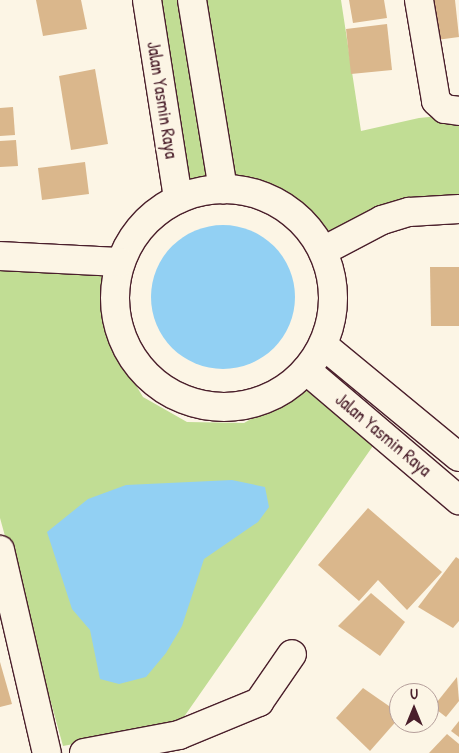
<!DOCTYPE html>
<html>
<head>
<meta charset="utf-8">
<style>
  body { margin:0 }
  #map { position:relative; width:459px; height:753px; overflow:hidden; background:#fcf5e5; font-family:"Patrick Hand",sans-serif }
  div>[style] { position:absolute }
  .green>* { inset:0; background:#c1dd94 }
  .water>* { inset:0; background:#92d0f3 }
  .round { border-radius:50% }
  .building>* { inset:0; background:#dab78c }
  .roads { filter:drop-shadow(1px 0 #4a1f2b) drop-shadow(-1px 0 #4a1f2b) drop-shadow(0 1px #4a1f2b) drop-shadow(0 -1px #4a1f2b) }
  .minor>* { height:28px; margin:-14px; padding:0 14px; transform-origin:14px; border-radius:14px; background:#fcf5e5 }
  .minor>.ring { margin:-14px; padding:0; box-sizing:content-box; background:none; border:28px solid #fcf5e5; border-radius:50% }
  span { translate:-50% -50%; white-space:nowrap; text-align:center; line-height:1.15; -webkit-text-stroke:4.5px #fcf5e5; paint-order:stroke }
  .street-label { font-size:18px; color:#4a1f2b }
  .north { position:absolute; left:389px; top:683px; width:50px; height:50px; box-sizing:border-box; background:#fcf5e5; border:1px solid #b59f9b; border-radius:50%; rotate:0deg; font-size:14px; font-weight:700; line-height:20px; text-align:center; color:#4a1f2b }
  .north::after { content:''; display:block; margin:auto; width:18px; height:22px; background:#4a1f2b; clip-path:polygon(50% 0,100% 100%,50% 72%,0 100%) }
</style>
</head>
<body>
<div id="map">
  <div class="green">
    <i style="clip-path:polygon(147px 0,341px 0,361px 131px,419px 118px,459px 114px,459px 209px,323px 251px,291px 212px,249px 192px,223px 189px,178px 199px)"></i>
    <i style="clip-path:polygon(0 256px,120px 262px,114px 289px,117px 354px,143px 397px,187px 422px,244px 423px,307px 387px,375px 443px,179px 724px,63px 746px,0 518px)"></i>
  </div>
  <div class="water">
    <i class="round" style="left:151px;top:225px;width:144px;height:144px"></i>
    <i style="clip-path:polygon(232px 480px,265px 487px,269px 507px,258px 522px,204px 559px,182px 626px,166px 653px,146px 677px,119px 684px,100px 679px,90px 630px,72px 609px,47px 532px,88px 499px,126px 485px)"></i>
  </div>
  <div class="building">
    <i style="clip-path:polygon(36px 0,81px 0,87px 29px,43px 36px)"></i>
    <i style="clip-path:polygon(349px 0,384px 0,387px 18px,353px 23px)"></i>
    <i style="clip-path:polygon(424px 0,455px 0,459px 37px,429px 41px)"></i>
    <i style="clip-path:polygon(387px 24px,392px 70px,351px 74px,346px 29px)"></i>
    <i style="clip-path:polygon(95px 69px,108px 144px,71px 150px,59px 76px)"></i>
    <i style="clip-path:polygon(13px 107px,15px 135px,0 136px,0 108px)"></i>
    <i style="clip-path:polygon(16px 140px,18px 166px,0 167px,0 141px)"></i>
    <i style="clip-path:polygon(85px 162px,89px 194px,42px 200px,38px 168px)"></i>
    <i style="clip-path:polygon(430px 267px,459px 267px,459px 326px,431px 326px)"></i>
    <i style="clip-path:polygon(368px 508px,442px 572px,407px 610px,378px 580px,359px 601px,318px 565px)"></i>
    <i style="clip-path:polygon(456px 557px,459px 559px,459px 621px,453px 628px,418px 607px)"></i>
    <i style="clip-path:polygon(371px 593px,405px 622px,380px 656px,338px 626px)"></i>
    <i style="clip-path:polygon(0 662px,12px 704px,0 707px)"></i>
    <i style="clip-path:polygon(457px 677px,459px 701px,446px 717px,433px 707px)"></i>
    <i style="clip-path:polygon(363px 688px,399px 713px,399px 718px,370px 751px,336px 718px)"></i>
    <i style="clip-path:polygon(459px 721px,459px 737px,451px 731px)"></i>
    <i style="clip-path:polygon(447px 734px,459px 744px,459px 753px,429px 753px)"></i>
  </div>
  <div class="roads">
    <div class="minor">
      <i style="left:147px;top:0;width:201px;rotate:81.1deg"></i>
      <i style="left:192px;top:0;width:192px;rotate:80.7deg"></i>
      <i style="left:419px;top:0;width:102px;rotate:80.4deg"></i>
      <i style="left:436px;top:101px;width:12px;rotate:42deg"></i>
      <i style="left:445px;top:109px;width:14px;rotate:8deg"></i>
      <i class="ring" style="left:115px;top:189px;width:190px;height:190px"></i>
      <i style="left:323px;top:251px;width:67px;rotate:-27.7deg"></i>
      <i style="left:382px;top:220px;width:28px;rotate:-17deg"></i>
      <i style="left:409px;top:212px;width:50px;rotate:-3.4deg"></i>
      <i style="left:0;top:256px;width:120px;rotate:2.9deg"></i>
      <i style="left:323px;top:345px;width:176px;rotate:39.5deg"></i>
      <i style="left:306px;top:370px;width:201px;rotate:40.4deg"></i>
      <i style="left:0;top:550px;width:208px;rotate:77deg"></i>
      <i style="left:84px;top:753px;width:97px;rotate:-10.7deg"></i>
      <i style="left:179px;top:735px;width:87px;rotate:-22.4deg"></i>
      <i style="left:259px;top:702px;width:58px;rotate:-55.5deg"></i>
    </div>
  </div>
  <div class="street-label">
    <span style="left:162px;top:100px;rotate:81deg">Jalan Yasmin Raya</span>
    <span style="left:383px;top:435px;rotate:40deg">Jalan Yasmin Raya</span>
  </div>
  <div class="north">U</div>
</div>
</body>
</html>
